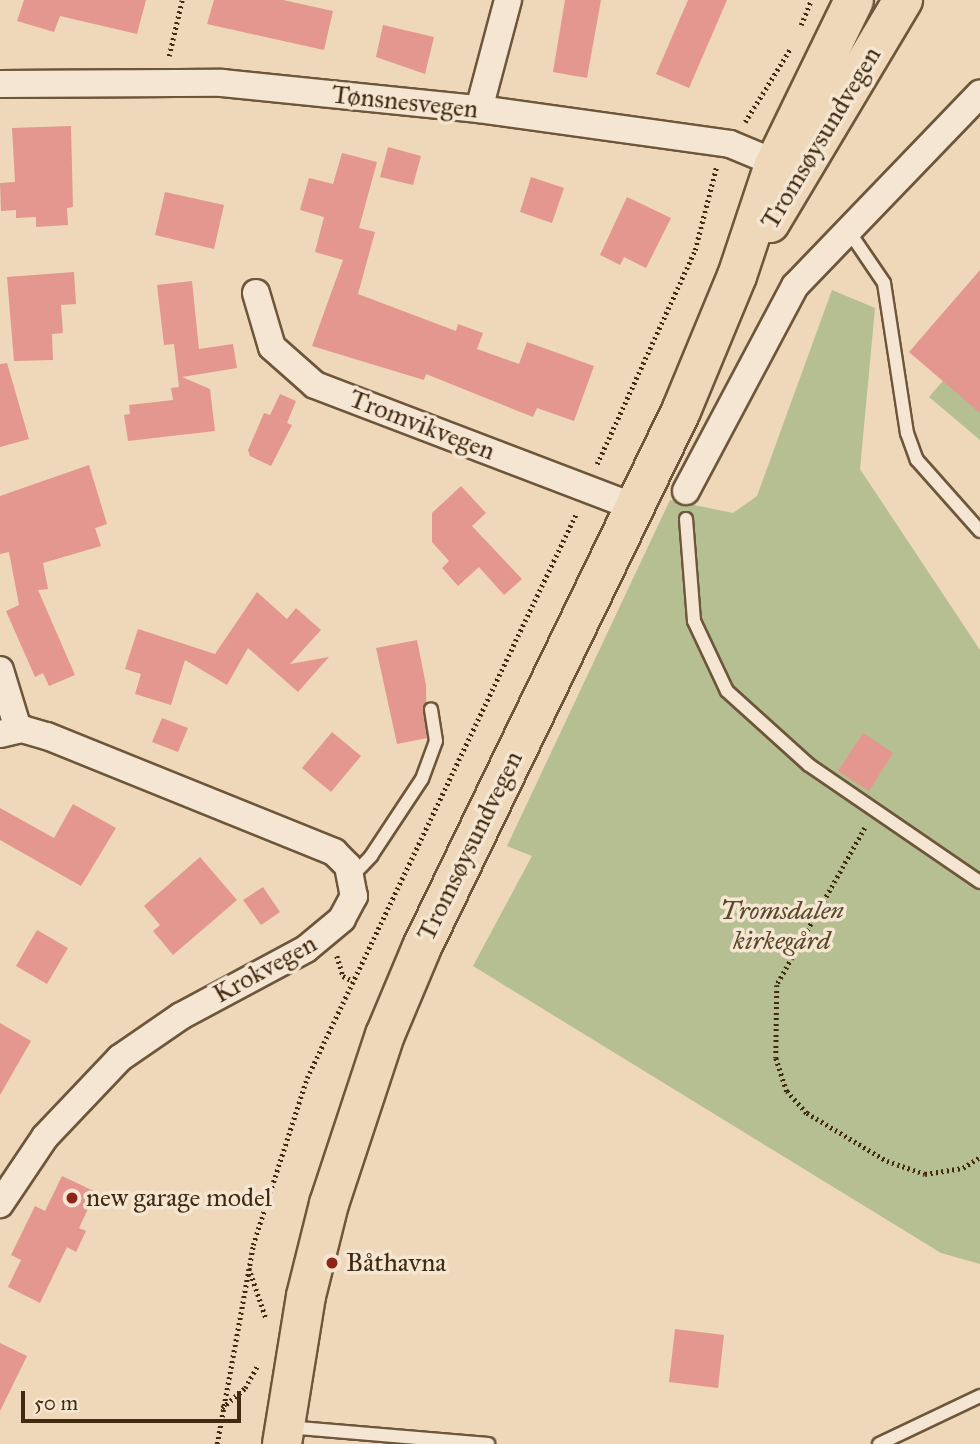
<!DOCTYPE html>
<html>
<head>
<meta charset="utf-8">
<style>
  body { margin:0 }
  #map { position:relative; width:980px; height:1444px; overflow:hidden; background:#eed8b9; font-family:"IM FELL Great Primer",serif }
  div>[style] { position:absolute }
  .green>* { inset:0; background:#b5bf92 }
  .building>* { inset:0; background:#e3978e }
  .path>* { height:4.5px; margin-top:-2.25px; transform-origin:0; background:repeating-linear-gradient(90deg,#422a10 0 2px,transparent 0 5.5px) }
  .roads { filter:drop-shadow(2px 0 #6d563a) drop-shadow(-2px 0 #6d563a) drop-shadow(0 2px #6d563a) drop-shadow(0 -2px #6d563a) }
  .service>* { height:12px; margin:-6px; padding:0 6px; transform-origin:6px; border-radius:6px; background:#f4e6d2 }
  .minor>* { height:26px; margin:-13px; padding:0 13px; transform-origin:13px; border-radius:13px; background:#f4e6d2 }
  .trunk>* { height:38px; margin:-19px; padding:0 19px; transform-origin:19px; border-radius:19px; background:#eed8b9 }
  .dots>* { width:19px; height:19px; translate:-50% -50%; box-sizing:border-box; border:4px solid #f4e6d2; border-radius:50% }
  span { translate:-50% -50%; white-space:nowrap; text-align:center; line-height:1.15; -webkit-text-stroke:7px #f4e6d2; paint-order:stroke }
  .street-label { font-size:26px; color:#422a10 }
  .park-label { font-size:26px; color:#59482a; font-style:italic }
  .poi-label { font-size:26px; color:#422a10 }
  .left { translate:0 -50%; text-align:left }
  .scale { position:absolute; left:21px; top:1391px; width:220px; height:32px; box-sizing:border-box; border:4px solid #422a10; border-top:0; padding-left:9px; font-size:21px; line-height:24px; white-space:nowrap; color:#422a10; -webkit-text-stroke:5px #f4e6d2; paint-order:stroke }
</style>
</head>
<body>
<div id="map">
  <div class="green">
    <i style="clip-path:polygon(832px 290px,875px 308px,860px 469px,980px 650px,980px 1264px,941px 1253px,473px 966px,532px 856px,507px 846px,670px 500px,733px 513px,757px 496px)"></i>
    <i style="clip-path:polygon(980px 338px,980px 440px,929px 397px)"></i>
  </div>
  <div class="building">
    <i style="clip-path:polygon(24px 0,146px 0,137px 34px,60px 16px,54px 32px,17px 21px)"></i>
    <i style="clip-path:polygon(214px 0,283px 0,333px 11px,324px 50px,207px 24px)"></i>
    <i style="clip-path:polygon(565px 0,601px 0,587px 78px,553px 72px)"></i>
    <i style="clip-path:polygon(688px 0,727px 0,689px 88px,656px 74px)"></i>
    <i style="clip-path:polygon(383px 25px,434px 37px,425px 74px,376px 57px)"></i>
    <i style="clip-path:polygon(71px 126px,73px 207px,67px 208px,68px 225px,36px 227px,36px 217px,16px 218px,16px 210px,1px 211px,0 183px,15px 182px,12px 128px)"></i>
    <i style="clip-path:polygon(388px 147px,421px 156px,413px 185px,380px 177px)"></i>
    <i style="clip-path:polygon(342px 153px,377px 162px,359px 228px,375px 232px,358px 294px,456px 331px,458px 324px,483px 333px,477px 349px,519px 364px,527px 342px,594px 366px,574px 421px,537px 408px,533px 417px,426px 374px,424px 380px,312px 346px,343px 260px,315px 252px,324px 217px,300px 210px,309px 178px,333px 184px)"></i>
    <i style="clip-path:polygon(531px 177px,564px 188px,552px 223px,520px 212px)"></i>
    <i style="clip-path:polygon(165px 192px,224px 205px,214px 249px,155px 235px)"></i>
    <i style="clip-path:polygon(627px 197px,671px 218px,646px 268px,624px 257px,620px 265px,600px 255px)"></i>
    <i style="clip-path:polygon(980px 270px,980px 413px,909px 352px)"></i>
    <i style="clip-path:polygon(74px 272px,76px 304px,61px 305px,63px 333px,52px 334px,53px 360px,14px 361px,7px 277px)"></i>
    <i style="clip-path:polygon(192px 281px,199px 349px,233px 344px,237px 368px,182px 377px,210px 389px,215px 431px,128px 441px,124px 415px,130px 414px,129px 405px,173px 400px,171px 388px,179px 387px,174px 344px,164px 345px,157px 285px)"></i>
    <i style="clip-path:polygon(7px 363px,29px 439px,0 447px,0 364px)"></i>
    <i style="clip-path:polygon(280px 394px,296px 401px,287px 423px,292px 425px,271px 466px,250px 456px,248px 450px,264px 413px,270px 415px)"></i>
    <i style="clip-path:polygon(89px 465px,107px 524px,95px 528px,101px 546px,43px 563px,48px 589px,38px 590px,75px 675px,49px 686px,43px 673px,35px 677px,6px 611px,19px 605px,9px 552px,0 554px,0 496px)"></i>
    <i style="clip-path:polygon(461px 486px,486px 513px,472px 526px,522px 579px,504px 595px,479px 567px,458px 586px,442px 568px,449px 561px,432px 542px,432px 513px)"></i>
    <i style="clip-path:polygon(257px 592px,287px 619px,296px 608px,321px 630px,290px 664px,329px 657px,298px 692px,248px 648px,227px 685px,185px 660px,171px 705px,135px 694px,141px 674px,125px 669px,138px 629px,215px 654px)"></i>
    <i style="clip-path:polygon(417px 640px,426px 685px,427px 738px,397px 744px,376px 648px)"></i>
    <i style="clip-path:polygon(162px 718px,188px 728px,178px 752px,152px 742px)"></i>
    <i style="clip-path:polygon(332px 732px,361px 756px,331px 792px,302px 768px)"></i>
    <i style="clip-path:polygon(863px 733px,893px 753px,869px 791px,838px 771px)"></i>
    <i style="clip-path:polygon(73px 804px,116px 828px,81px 886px,0 840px,0 808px,54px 838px)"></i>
    <i style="clip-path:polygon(200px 857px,237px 900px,173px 955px,153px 931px,160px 925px,144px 906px)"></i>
    <i style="clip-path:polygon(263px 887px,280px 912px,261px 925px,243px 900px)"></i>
    <i style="clip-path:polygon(37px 930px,68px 948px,47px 984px,16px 966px)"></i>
    <i style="clip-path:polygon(0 1023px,31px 1041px,0 1095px)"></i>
    <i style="clip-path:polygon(62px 1176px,96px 1192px,79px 1228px,86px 1231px,76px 1252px,67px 1247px,40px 1303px,8px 1287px,21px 1260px,11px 1255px,35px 1206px,45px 1211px)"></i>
    <i style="clip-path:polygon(675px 1329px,724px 1335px,718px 1388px,669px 1382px)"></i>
    <i style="clip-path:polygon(0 1343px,27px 1356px,0 1411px)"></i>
  </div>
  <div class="path">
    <i style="left:801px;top:25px;width:27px;rotate:-68deg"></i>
    <i style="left:169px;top:56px;width:57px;rotate:-76.9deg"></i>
    <i style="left:745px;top:122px;width:86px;rotate:-58.3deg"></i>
    <i style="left:597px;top:464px;width:235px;rotate:-65.4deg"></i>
    <i style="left:695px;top:250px;width:85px;rotate:-75.6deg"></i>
    <i style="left:865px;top:828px;width:180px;rotate:119.3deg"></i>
    <i style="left:777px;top:985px;width:73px;rotate:90.8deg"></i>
    <i style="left:776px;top:1058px;width:35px;rotate:72deg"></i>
    <i style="left:787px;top:1091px;width:30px;rotate:48deg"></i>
    <i style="left:807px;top:1113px;width:93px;rotate:31deg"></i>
    <i style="left:887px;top:1161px;width:40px;rotate:18.9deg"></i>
    <i style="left:925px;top:1174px;width:38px;rotate:-9deg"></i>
    <i style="left:963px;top:1168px;width:20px;rotate:-33deg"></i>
    <i style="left:337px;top:956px;width:21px;rotate:73deg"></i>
    <i style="left:343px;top:976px;width:9px;rotate:27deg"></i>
    <i style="left:249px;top:1268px;width:53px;rotate:71.2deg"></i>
    <i style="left:222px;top:1408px;width:30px;rotate:-41deg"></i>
    <i style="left:245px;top:1388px;width:26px;rotate:-61deg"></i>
    <i style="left:217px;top:1444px;width:202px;rotate:-79.7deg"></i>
    <i style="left:253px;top:1245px;width:176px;rotate:-72.1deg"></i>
    <i style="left:307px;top:1078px;width:625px;rotate:-64.5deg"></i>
  </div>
  <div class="roads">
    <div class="service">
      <i style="left:848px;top:230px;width:64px;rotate:55.8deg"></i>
      <i style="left:884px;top:283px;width:152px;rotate:81.3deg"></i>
      <i style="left:907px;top:433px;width:29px;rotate:70deg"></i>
      <i style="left:917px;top:460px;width:95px;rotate:48.4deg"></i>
      <i style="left:686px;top:519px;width:102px;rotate:85.5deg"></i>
      <i style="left:694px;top:621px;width:77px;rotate:64.8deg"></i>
      <i style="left:727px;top:691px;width:110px;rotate:42.1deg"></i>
      <i style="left:809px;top:765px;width:207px;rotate:34.4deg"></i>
      <i style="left:352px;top:876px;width:28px;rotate:-46deg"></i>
      <i style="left:371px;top:856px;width:92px;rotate:-56.5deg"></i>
      <i style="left:422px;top:779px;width:40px;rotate:-69.8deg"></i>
      <i style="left:436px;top:741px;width:32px;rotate:-99deg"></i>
      <i style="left:287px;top:1427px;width:202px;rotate:4.8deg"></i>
      <i style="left:879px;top:1444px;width:112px;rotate:-25.4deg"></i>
    </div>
    <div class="minor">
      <i style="left:0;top:84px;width:222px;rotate:-0.3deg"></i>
      <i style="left:222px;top:83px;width:258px;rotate:5.8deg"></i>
      <i style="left:479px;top:109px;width:253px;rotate:7.9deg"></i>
      <i style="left:730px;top:144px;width:65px;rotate:22.6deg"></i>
      <i style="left:479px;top:109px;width:113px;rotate:-75.1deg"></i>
      <i style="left:256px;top:293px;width:56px;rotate:73.5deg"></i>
      <i style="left:272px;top:347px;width:57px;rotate:41.5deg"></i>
      <i style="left:315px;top:385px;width:342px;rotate:20.9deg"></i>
      <i style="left:686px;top:491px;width:232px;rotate:-62deg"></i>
      <i style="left:795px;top:286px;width:267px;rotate:-46.1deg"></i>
      <i style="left:0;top:670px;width:62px;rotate:73deg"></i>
      <i style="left:0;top:734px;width:23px;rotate:-13deg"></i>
      <i style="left:22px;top:729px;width:26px;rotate:16deg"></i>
      <i style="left:47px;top:736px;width:310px;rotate:22deg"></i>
      <i style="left:334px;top:852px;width:20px;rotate:45deg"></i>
      <i style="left:348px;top:866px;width:31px;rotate:79deg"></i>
      <i style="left:354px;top:896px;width:26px;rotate:118deg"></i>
      <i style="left:342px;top:919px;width:47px;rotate:140.2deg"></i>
      <i style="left:306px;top:949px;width:142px;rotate:151.8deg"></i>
      <i style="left:181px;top:1016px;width:74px;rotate:145.5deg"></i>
      <i style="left:120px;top:1058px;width:109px;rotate:133.5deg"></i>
      <i style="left:45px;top:1137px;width:81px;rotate:123.9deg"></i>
    </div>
    <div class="trunk">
      <i style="left:770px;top:223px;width:260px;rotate:-59.2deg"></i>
      <i style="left:282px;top:1444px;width:150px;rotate:-80.8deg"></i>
      <i style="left:306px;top:1296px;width:95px;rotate:-76deg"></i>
      <i style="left:329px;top:1204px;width:178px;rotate:-71.7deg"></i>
      <i style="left:385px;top:1035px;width:95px;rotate:-67.2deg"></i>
      <i style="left:422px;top:947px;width:595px;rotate:-64.21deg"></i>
      <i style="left:681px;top:411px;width:146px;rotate:-67.5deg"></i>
      <i style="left:737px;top:276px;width:117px;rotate:-71.6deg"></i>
      <i style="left:774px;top:165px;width:183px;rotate:-64.1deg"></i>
    </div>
  </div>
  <div class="dots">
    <i style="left:72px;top:1198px;background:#8f2418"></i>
    <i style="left:332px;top:1263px;background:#8f2418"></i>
  </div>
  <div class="street-label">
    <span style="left:405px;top:102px;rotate:6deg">Tønsnesvegen</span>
    <span style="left:821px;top:138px;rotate:-59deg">Tromsøysundvegen</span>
    <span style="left:422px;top:425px;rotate:21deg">Tromvikvegen</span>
    <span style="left:470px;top:846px;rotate:-64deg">Tromsøysundvegen</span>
    <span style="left:265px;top:969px;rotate:-29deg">Krokvegen</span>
  </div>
  <div class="park-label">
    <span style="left:782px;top:926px">Tromsdalen<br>kirkegård</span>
  </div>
  <div class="poi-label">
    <span class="left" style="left:86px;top:1198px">new garage model</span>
    <span class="left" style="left:346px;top:1263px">Båthavna</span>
  </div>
  <div class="scale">50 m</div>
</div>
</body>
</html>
